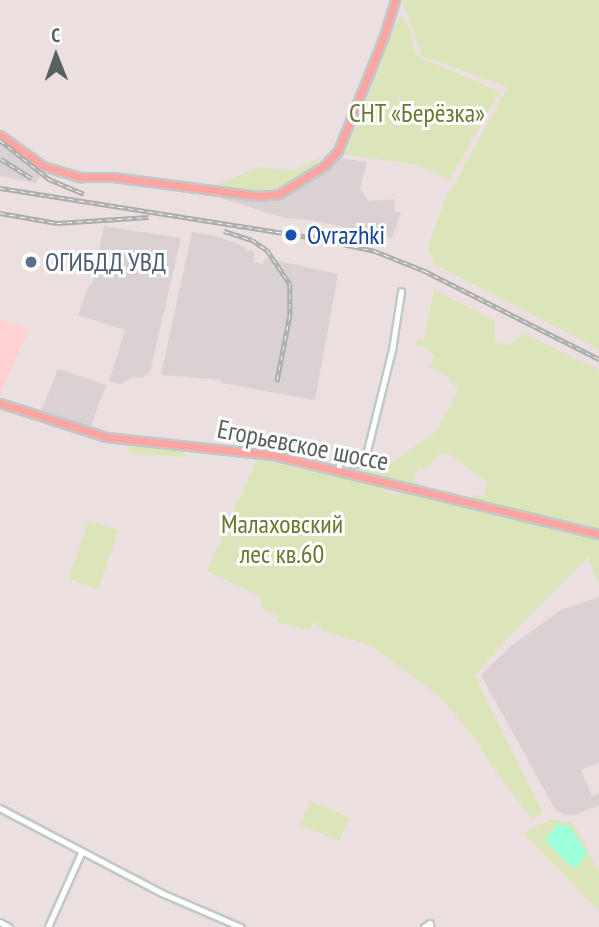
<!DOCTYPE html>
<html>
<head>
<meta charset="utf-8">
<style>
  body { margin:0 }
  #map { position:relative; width:599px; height:927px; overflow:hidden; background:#ecdfdf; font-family:"PT Sans Narrow",sans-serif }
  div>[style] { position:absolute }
  .commercial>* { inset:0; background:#ffd1d2 }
  .industrial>* { inset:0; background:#dad2d2 }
  .green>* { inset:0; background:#dce5b9 }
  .water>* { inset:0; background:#9cffdb }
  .roads { filter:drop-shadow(2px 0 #c1c9c8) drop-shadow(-2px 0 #c1c9c8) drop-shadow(0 2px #c1c9c8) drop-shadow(0 -2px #c1c9c8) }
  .minor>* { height:4.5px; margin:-2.25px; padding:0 2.25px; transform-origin:2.25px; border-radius:2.25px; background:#fff }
  .major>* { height:7px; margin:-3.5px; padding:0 3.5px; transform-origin:3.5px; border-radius:3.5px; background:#ffa4a1 }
  .rail>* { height:4.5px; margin-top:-2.25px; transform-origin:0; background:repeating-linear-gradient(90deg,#fff 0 5px,#abadac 0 10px); box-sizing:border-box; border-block:2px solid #abadac }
  .dots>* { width:19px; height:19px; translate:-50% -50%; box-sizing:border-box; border:4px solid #fff; border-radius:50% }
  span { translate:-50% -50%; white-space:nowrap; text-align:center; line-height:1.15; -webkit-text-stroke:6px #fff; paint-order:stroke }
  .park-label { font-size:26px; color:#677a2f }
  .transit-label { font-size:26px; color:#164399 }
  .left { translate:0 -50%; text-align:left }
  .service-label { font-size:26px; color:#4e5e75 }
  .street-label { font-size:26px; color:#58615f }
  .north { position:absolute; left:21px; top:21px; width:70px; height:70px; -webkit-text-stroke:5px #fff; paint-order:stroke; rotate:359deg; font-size:19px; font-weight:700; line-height:28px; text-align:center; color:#58615f }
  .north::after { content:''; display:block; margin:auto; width:24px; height:32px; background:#58615f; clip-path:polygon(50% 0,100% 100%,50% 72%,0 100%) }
</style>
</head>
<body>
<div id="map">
  <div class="commercial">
    <i style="clip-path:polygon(0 319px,29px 329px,0 395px)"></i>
  </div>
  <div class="industrial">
    <i style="clip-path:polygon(0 142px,41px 175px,36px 183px,0 176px)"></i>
    <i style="clip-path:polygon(339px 158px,367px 162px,360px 188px,368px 201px,395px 199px,394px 211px,401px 213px,392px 238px,311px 220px,285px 218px,223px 199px,222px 195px,229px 194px,255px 197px,259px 201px,260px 197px,269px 197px)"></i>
    <i style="clip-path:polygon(104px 226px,181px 238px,150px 372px,143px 378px,134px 377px,120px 384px,109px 381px,125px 330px,78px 315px,89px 285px,93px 282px)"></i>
    <i style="clip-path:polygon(192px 232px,216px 236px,243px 246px,247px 251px,254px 251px,254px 262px,263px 264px,265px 258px,338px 274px,315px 400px,221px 383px,221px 380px,161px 375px)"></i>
    <i style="clip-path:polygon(58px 369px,106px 385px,90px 428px,41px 412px)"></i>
    <i style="clip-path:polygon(599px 597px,599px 763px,581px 770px,592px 796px,599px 793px,599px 805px,574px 815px,563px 814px,556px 811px,481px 675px,511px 646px,561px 610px)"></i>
  </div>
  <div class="green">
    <i style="clip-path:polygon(402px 0,599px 0,599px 349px,434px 264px,428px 247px,443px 204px,508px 87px,422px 56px)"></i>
    <i style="clip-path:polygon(400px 15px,410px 30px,415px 55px,500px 92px,449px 180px,417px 165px,345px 154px)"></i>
    <i style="clip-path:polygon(321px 157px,315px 166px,280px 188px,254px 191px,214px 186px,259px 167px,295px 171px)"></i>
    <i style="clip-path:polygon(434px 289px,494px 321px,495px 343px,510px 345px,523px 333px,599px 370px,599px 532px,472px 501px,473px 494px,483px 497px,488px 482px,449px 454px,438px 454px,426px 470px,419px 469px,413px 475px,419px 487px,364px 474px,367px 467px,381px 470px,436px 432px,458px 389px,443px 373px,429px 367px,435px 356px,423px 346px,416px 346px,417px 339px,424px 340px)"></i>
    <i style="clip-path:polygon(139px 442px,176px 447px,189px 457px,130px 454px,129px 446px)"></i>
    <i style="clip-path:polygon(257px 459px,381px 487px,392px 495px,407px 493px,599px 539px,599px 585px,588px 557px,506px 640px,475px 676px,543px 812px,532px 819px,485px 757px,479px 744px,442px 699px,370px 645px,325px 632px,314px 622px,310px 630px,276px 622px,279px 616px,262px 609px,259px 596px,207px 571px)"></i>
    <i style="clip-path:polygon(88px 521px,119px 530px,98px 589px,69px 579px)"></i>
    <i style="clip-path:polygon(311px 801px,350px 818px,339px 841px,300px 825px)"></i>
    <i style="clip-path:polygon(552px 819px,573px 823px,599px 871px,599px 911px,523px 833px)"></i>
  </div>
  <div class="water">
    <i style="clip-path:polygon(557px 824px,570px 827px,587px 853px,577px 867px,573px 868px,548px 843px,546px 839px)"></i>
  </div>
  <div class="roads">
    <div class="minor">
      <i style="left:338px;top:471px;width:11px;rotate:-80deg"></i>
      <i style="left:340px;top:460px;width:8px;rotate:30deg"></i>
      <i style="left:347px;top:464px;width:17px;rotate:-3deg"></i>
      <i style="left:364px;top:463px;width:116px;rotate:-76.1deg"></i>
      <i style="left:392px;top:350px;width:59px;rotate:-81.2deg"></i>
      <i style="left:0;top:808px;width:183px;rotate:27.7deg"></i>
      <i style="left:162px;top:893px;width:86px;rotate:23.3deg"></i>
      <i style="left:0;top:922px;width:10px;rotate:29deg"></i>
      <i style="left:48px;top:927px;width:83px;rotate:-65.9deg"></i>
      <i style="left:424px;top:927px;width:7px;rotate:-34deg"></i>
      <i style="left:430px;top:923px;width:4px;rotate:76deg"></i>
    </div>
    <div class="major">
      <i style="left:0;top:135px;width:53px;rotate:35.8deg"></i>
      <i style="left:43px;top:166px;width:39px;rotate:17deg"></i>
      <i style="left:80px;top:177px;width:33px"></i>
      <i style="left:113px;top:177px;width:146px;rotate:7.5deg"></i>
      <i style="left:258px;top:196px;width:21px;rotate:-5deg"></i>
      <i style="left:279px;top:194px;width:53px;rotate:-31.9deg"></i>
      <i style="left:324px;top:166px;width:21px;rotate:-47deg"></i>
      <i style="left:338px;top:151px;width:124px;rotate:-68.2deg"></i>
      <i style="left:384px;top:36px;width:38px;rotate:-73deg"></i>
      <i style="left:0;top:403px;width:111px;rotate:17.8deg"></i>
      <i style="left:106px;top:437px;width:167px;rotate:6.2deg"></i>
      <i style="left:272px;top:455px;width:336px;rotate:13.6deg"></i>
    </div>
  </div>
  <div class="rail">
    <i style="left:0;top:140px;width:63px;rotate:38.5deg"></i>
    <i style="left:49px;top:179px;width:38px;rotate:23deg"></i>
    <i style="left:1px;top:159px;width:36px;rotate:32deg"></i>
    <i style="left:0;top:188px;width:318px;rotate:9deg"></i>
    <i style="left:314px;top:238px;width:62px;rotate:12deg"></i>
    <i style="left:375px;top:251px;width:54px;rotate:21.8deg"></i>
    <i style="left:425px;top:271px;width:195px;rotate:26.8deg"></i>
    <i style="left:0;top:213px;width:58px;rotate:10deg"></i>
    <i style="left:57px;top:223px;width:92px;rotate:-3.7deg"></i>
    <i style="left:224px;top:231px;width:29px;rotate:18deg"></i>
    <i style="left:252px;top:240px;width:18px;rotate:34deg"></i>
    <i style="left:267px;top:250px;width:41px;rotate:55.9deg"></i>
    <i style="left:290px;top:284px;width:32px;rotate:90deg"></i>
    <i style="left:290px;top:316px;width:67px;rotate:101.1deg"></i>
  </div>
  <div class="dots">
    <i style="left:291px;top:235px;background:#1a4fb4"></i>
    <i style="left:31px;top:262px;background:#5c6f8a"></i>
  </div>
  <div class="park-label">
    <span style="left:417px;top:113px">СНТ «Берёзка»</span>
    <span style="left:282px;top:539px">Малаховский<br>лес кв.60</span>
  </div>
  <div class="transit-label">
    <span class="left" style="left:307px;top:235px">Ovrazhki</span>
  </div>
  <div class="service-label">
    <span class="left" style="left:45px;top:262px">ОГИБДД УВД</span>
  </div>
  <div class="street-label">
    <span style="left:303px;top:445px;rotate:11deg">Егорьевское шоссе</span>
  </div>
  <div class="north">С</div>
</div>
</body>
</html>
